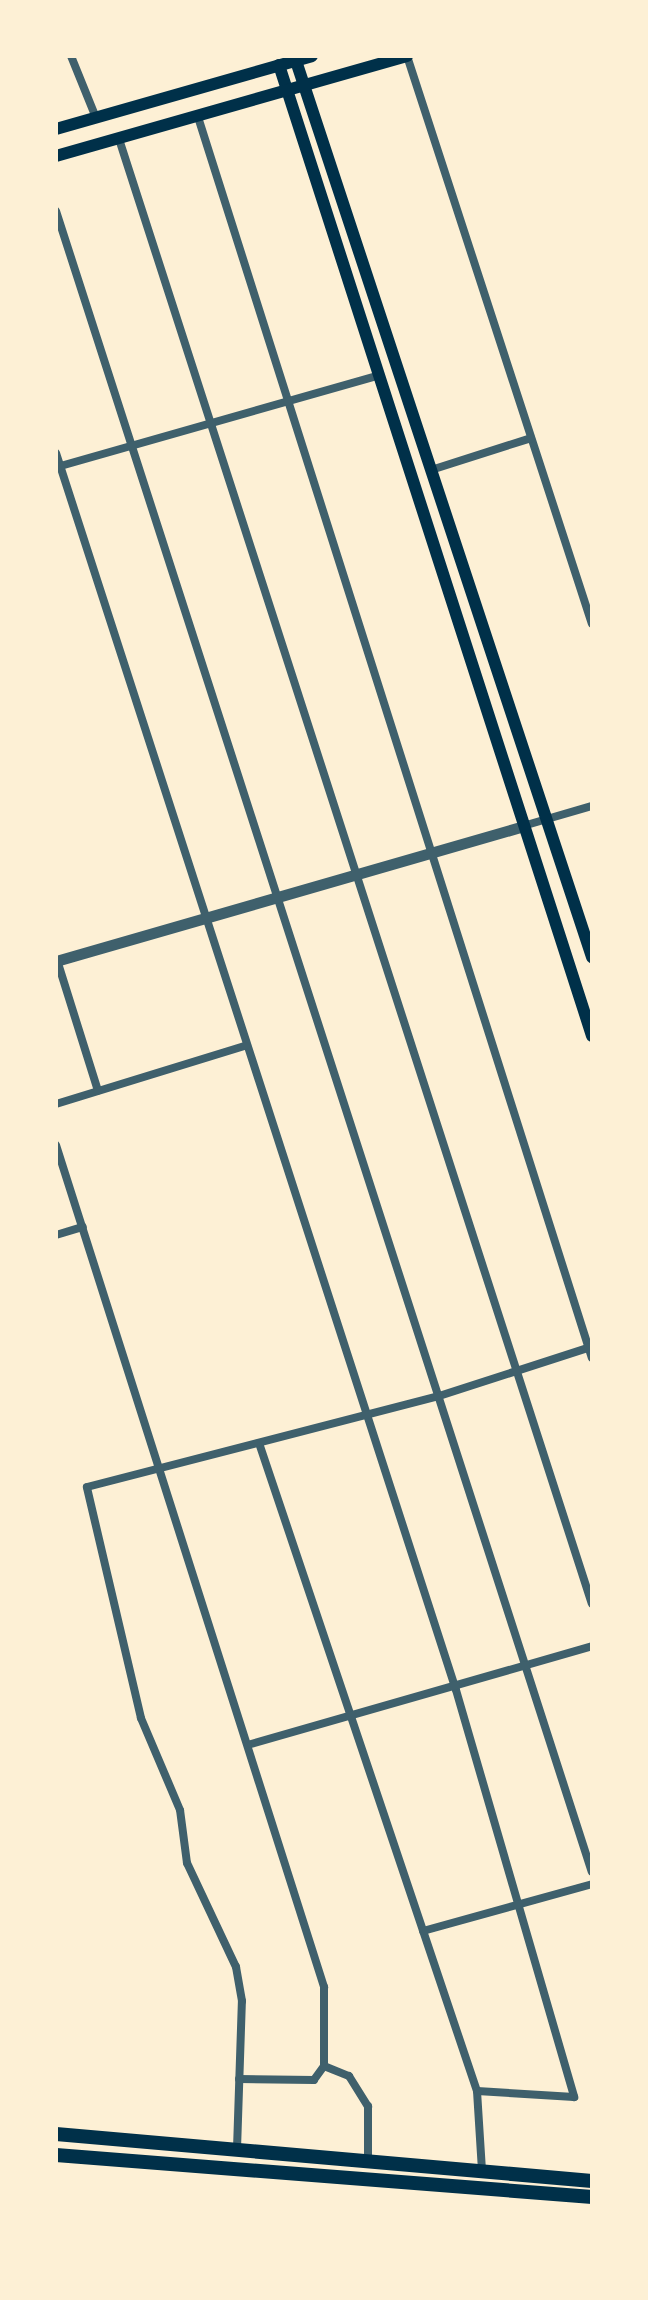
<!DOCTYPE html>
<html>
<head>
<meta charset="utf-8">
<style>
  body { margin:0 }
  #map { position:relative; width:648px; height:2300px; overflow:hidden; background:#fdf0d5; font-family:Rubik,sans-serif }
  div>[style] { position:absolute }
  .minor>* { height:8px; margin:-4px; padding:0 4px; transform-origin:4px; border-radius:4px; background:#3f606c }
  .tertiary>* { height:11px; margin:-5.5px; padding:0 5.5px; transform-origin:5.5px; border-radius:5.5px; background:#3f606c }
  .secondary>* { height:12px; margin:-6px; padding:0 6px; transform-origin:6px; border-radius:6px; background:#003049 }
  .trunk>* { height:14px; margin:-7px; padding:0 7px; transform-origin:7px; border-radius:7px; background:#003049 }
  span { translate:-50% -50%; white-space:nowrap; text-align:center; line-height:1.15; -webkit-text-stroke:8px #fdf0d5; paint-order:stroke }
  .frame { position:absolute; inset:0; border:58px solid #fdf0d5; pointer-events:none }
</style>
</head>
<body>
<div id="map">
  <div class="minor">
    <i style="left:71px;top:56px;width:67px;rotate:68deg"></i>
    <i style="left:407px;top:56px;width:597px;rotate:71.96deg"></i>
    <i style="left:198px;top:117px;width:1302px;rotate:72.39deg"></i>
    <i style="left:119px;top:139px;width:1539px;rotate:72.11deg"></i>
    <i style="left:56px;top:211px;width:1745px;rotate:72.12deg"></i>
    <i style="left:56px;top:453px;width:1300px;rotate:72.08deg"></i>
    <i style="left:456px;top:1690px;width:424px;rotate:73.8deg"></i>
    <i style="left:574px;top:2097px;width:97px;rotate:-176.5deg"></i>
    <i style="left:57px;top:467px;width:332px;rotate:-15.9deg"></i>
    <i style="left:431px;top:470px;width:105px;rotate:-17.7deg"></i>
    <i style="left:523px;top:826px;width:72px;rotate:-16.2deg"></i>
    <i style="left:57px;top:960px;width:137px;rotate:72.6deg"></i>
    <i style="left:56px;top:1104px;width:198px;rotate:-17.1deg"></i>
    <i style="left:56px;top:1145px;width:884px;rotate:72.34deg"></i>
    <i style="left:324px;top:1987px;width:79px;rotate:90deg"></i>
    <i style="left:324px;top:2066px;width:17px;rotate:126deg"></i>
    <i style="left:314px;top:2080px;width:75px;rotate:-179.2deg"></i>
    <i style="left:56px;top:1235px;width:28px;rotate:-17deg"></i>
    <i style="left:259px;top:1443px;width:684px;rotate:71.41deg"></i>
    <i style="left:477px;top:2091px;width:80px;rotate:86.4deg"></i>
    <i style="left:251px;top:1744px;width:355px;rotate:-16deg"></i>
    <i style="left:423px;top:1931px;width:175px;rotate:-15.5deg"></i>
    <i style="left:324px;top:2066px;width:27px;rotate:22deg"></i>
    <i style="left:349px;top:2076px;width:36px;rotate:58deg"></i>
    <i style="left:368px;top:2106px;width:55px;rotate:90deg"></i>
    <i style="left:237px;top:2149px;width:148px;rotate:-88.1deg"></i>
    <i style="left:242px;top:2001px;width:35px;rotate:-100deg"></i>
    <i style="left:236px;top:1967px;width:115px;rotate:-115.2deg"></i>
    <i style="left:187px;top:1863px;width:53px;rotate:-97.5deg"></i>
    <i style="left:180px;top:1810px;width:100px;rotate:-113deg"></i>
    <i style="left:141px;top:1718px;width:237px;rotate:-103.2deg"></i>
    <i style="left:87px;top:1487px;width:360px;rotate:-14.5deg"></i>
    <i style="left:436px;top:1397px;width:163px;rotate:-17.9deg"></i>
  </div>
  <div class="tertiary">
    <i style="left:56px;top:961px;width:486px;rotate:-16.1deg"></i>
  </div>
  <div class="secondary">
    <i style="left:296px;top:61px;width:944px;rotate:71.72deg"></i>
    <i style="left:279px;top:65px;width:1020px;rotate:72.13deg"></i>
    <i style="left:56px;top:129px;width:266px;rotate:-15.9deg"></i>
    <i style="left:56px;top:156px;width:365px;rotate:-15.9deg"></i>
  </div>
  <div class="trunk">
    <i style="left:56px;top:2134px;width:538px;rotate:5.01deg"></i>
    <i style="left:56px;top:2155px;width:538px;rotate:4.48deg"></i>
  </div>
  <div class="frame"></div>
</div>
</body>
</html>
